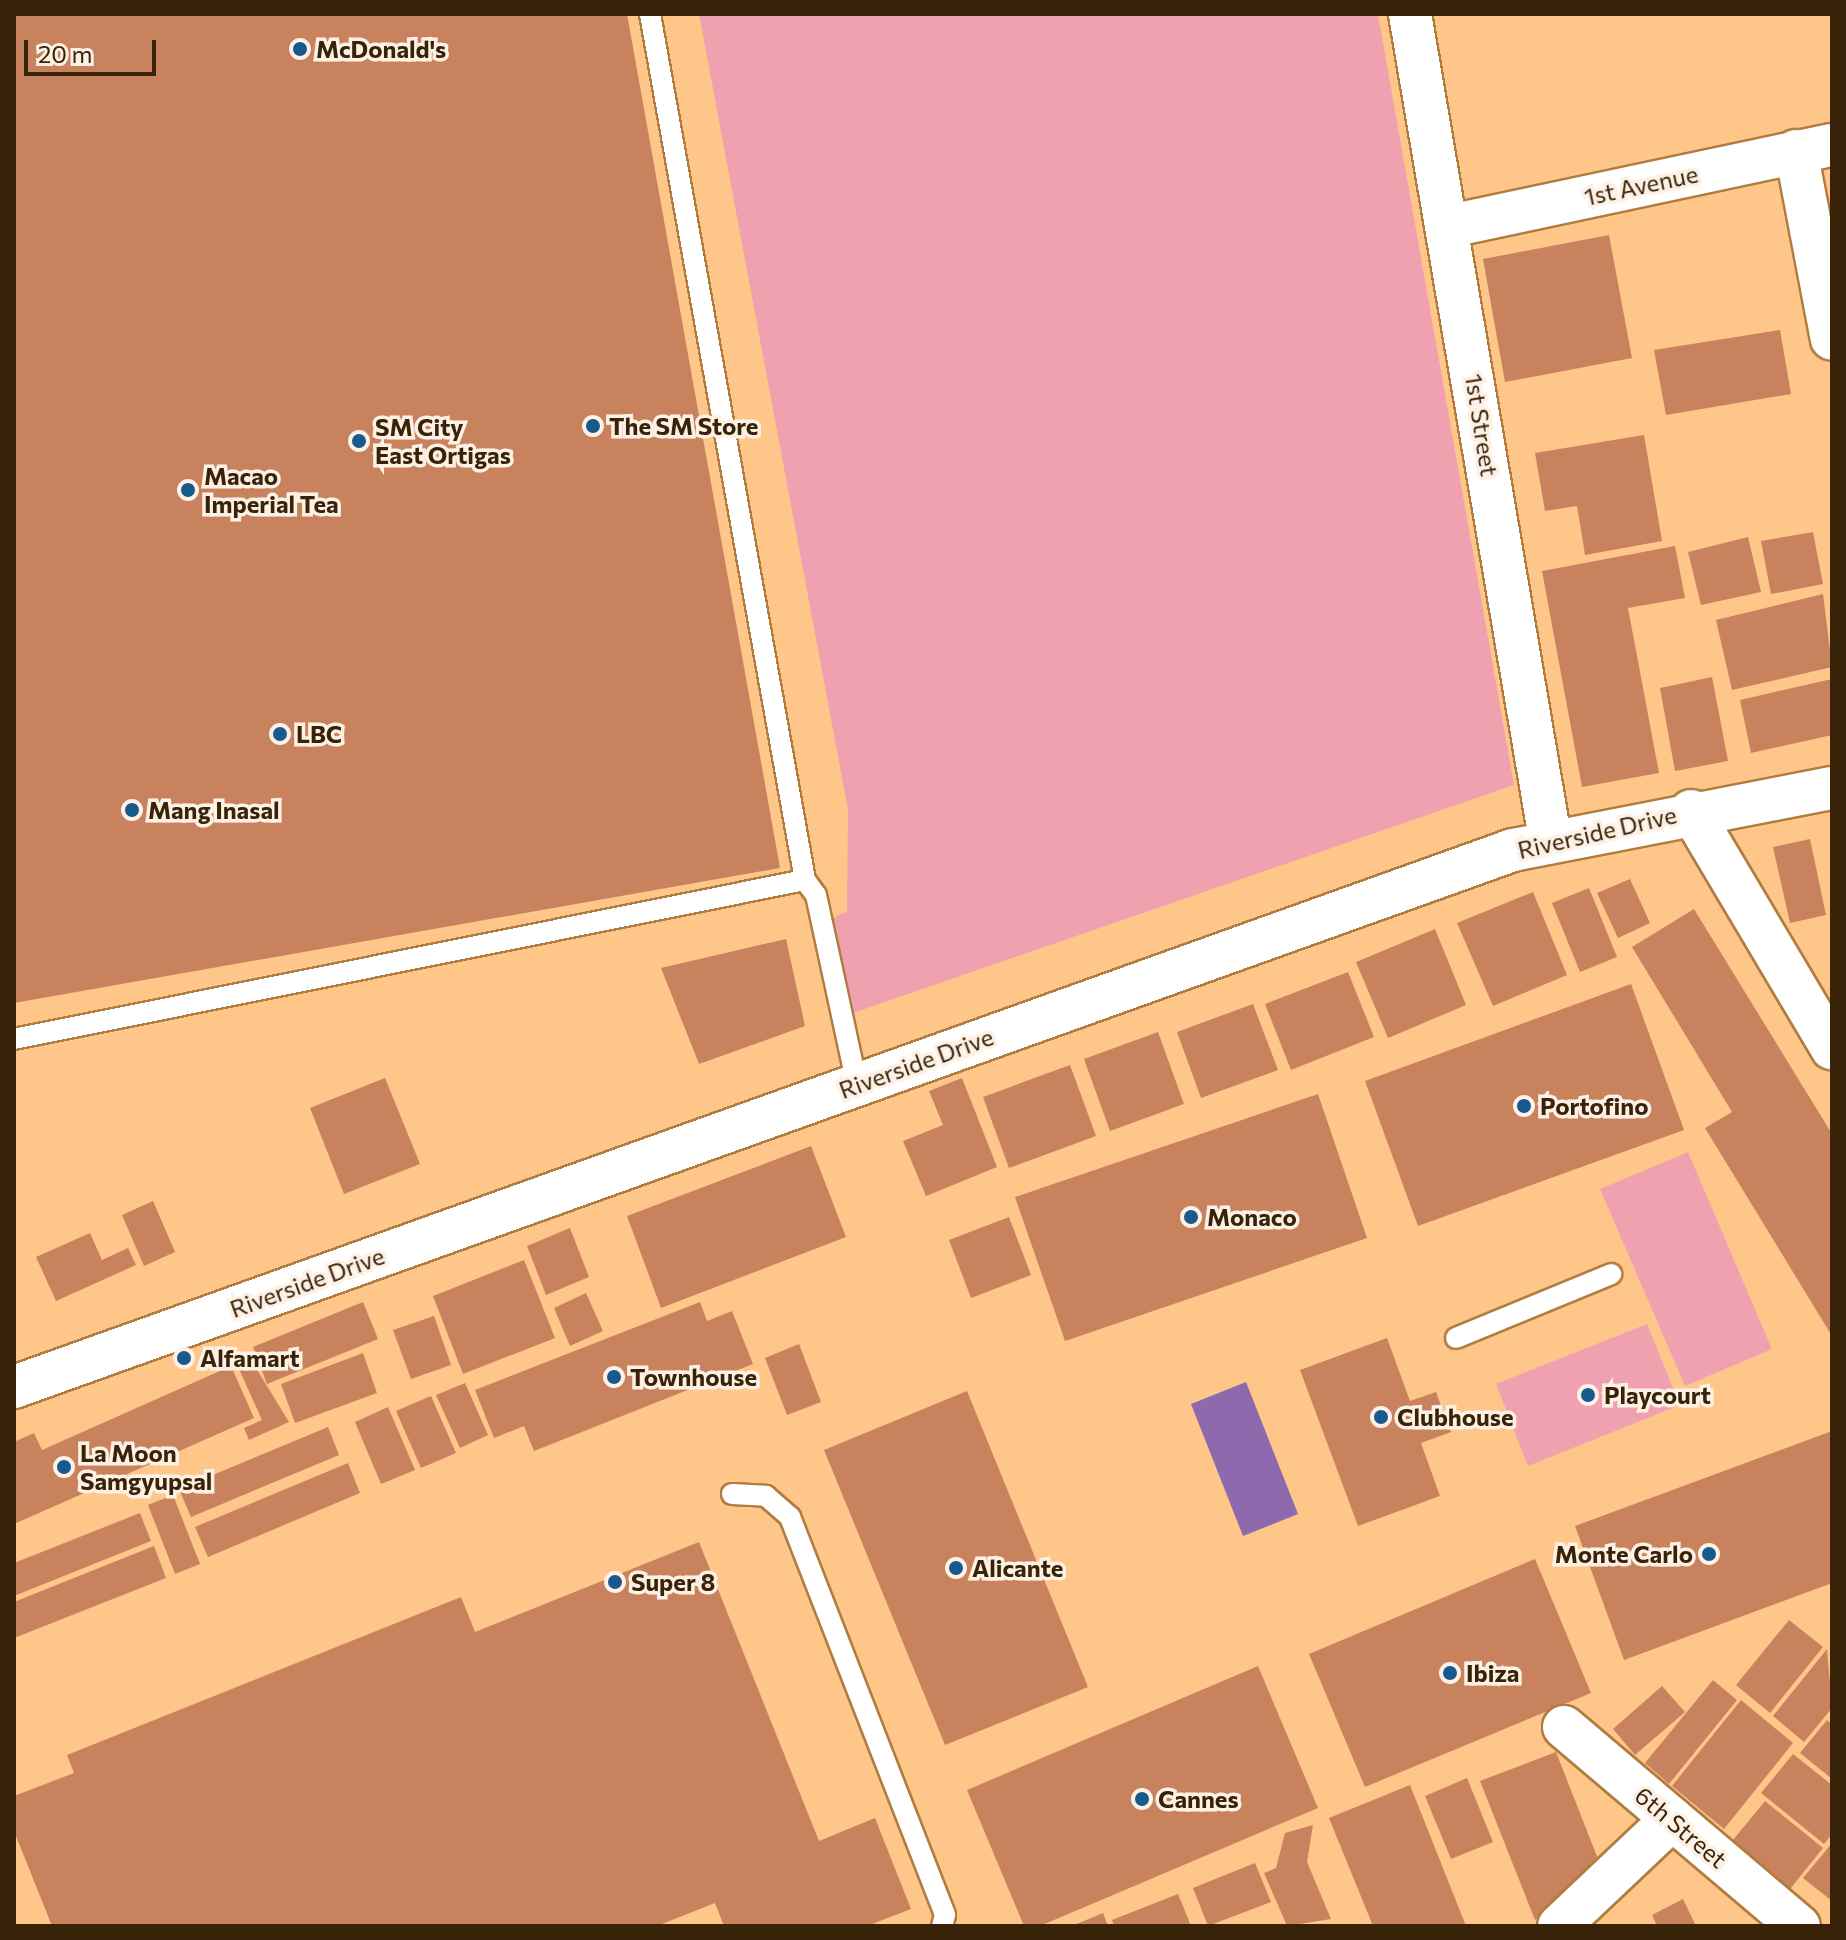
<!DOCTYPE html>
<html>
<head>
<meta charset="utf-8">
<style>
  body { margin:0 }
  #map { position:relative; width:1846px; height:1940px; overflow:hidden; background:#ffc689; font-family:Commissioner,sans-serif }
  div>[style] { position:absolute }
  .green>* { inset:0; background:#f0a1af }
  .water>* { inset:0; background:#8e69ae }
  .building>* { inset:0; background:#c8825d }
  .roads { filter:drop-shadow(2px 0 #b07c40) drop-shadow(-2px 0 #b07c40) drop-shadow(0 2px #b07c40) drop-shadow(0 -2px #b07c40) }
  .lane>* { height:20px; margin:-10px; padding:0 10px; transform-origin:10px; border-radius:10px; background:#fff }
  .street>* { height:42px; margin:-21px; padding:0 21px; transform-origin:21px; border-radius:21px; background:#fff }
  .dots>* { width:22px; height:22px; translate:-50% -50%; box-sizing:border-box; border:4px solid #fdf1e5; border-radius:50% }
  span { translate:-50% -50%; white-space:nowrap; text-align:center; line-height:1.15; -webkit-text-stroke:7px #fdf1e5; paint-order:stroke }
  .poi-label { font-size:24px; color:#382309; font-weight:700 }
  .left { translate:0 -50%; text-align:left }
  .right { translate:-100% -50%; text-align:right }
  .street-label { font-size:24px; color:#382309 }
  .frame { position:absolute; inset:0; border:16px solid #382309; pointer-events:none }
  .scale { position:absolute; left:24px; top:40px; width:132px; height:36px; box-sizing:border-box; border:4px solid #382309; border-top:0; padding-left:10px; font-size:24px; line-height:28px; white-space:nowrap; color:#382309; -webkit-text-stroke:6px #fdf1e5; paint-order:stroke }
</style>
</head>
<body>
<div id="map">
  <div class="green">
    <i style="clip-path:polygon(699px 14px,1378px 14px,1514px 785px,853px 1013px,829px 920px,847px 911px,848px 810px)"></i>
    <i style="clip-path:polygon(1688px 1152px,1772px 1349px,1685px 1386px,1600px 1189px)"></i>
    <i style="clip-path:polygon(1647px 1324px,1680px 1405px,1528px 1466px,1496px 1384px)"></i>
  </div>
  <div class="water">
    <i style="clip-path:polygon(1246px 1382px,1298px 1514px,1243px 1536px,1191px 1404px)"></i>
  </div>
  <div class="building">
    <i style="clip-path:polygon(14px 14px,627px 14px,780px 868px,14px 1003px)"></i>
    <i style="clip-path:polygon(1609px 235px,1632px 358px,1505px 382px,1483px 259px)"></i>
    <i style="clip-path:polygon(1780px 330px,1791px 394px,1666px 415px,1654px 350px)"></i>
    <i style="clip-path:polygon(1644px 435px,1662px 541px,1585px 555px,1577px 506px,1545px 511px,1535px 453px)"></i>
    <i style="clip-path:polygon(1813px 532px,1823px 584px,1771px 594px,1761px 541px)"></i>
    <i style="clip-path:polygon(1748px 537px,1761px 592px,1701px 605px,1688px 552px)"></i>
    <i style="clip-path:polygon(1675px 546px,1685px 598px,1628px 608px,1659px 773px,1582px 787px,1542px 571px)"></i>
    <i style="clip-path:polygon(1823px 594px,1832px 667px,1732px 690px,1716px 620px)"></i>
    <i style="clip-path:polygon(1712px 677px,1728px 761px,1675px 771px,1660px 688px)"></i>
    <i style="clip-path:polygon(1832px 679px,1832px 735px,1751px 753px,1740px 700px)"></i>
    <i style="clip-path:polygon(1810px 839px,1826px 915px,1790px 923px,1773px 847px)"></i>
    <i style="clip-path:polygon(1630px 879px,1650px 923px,1618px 938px,1597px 893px)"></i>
    <i style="clip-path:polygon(1589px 888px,1617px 957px,1580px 972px,1552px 903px)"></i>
    <i style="clip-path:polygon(1533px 892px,1567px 975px,1493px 1006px,1457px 923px)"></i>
    <i style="clip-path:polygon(1694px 909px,1832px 1134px,1832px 1336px,1705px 1128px,1732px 1112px,1632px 947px)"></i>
    <i style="clip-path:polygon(1435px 929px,1466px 1005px,1388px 1038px,1356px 962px)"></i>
    <i style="clip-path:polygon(786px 939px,805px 1026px,699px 1064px,661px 968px)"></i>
    <i style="clip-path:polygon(1348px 972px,1374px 1037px,1291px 1070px,1265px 1004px)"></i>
    <i style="clip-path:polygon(1631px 984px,1684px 1130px,1418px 1226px,1365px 1081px)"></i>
    <i style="clip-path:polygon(1253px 1004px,1278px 1070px,1201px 1098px,1177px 1032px)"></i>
    <i style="clip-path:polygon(1158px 1032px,1184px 1104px,1110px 1131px,1084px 1059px)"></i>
    <i style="clip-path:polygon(1070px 1065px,1096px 1136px,1009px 1168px,983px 1097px)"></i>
    <i style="clip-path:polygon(385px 1078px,420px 1164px,344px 1194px,310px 1108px)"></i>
    <i style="clip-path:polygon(962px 1078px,997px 1167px,926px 1196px,903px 1141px,943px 1125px,929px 1091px)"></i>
    <i style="clip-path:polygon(1318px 1094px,1367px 1238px,1065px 1341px,1015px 1197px)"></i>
    <i style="clip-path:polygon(811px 1146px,846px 1237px,661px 1308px,627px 1216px)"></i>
    <i style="clip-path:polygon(153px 1201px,175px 1252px,144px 1266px,122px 1215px)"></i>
    <i style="clip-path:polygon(1009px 1217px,1031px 1275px,971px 1298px,949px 1240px)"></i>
    <i style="clip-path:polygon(570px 1228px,589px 1277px,546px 1295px,527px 1246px)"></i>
    <i style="clip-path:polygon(90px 1233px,102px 1260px,128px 1248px,136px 1265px,56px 1301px,36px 1257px)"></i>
    <i style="clip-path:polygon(524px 1260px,555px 1338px,463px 1374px,433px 1296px)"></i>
    <i style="clip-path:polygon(586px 1293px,603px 1331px,570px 1346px,554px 1308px)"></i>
    <i style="clip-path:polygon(363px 1302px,378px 1339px,267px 1384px,253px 1347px)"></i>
    <i style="clip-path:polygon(700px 1302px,707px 1321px,732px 1311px,753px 1364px,534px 1451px,524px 1426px,494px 1438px,475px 1390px)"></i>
    <i style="clip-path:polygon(434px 1316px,451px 1365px,411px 1379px,393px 1330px)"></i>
    <i style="clip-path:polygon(1387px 1338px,1410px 1401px,1436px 1392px,1451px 1432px,1421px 1443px,1440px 1496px,1358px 1526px,1300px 1370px)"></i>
    <i style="clip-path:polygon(799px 1344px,821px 1402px,787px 1415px,765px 1358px)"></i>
    <i style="clip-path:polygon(363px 1353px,377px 1393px,295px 1423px,281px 1384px)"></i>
    <i style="clip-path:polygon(253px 1363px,289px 1422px,249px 1440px,244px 1428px,262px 1420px,239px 1369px)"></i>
    <i style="clip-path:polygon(231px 1366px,254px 1418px,14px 1524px,14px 1442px,34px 1433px,42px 1450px)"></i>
    <i style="clip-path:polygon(465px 1383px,488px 1435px,460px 1448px,436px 1395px)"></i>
    <i style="clip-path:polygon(967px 1391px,1088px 1687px,945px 1745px,824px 1450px)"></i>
    <i style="clip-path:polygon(431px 1396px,456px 1453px,421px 1468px,396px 1411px)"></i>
    <i style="clip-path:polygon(388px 1407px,415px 1470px,381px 1484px,355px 1422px)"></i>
    <i style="clip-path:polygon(328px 1427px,339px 1455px,191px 1517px,179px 1489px)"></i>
    <i style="clip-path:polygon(1832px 1431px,1832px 1583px,1624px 1660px,1575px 1526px)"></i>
    <i style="clip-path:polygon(348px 1463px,360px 1493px,208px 1557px,195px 1527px)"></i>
    <i style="clip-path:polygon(173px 1495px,200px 1564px,175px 1574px,148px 1505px)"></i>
    <i style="clip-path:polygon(140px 1513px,151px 1541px,14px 1596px,14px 1563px)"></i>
    <i style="clip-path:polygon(699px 1542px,819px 1841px,875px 1818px,911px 1909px,867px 1926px,724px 1926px,715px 1903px,657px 1926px,52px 1926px,14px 1831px,14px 1796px,74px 1773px,67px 1755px,461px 1597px,475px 1632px)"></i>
    <i style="clip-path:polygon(154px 1546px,166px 1578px,14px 1638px,14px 1602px)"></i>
    <i style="clip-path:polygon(1535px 1559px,1591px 1693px,1365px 1787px,1309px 1654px)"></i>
    <i style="clip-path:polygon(1789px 1620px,1823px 1647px,1770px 1713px,1736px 1685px)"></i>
    <i style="clip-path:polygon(1827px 1649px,1832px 1708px,1804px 1742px,1773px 1716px)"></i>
    <i style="clip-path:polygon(1258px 1666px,1318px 1808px,1040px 1926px,1024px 1926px,967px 1790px)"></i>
    <i style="clip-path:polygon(1713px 1680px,1737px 1700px,1669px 1784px,1645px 1763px)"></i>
    <i style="clip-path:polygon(1662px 1686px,1685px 1712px,1635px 1755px,1613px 1729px)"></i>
    <i style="clip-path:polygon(1741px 1700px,1793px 1743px,1724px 1829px,1672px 1786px)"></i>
    <i style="clip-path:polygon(1827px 1720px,1832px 1724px,1832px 1779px,1800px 1753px)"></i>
    <i style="clip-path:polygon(1556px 1752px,1598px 1859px,1535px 1920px,1480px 1781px)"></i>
    <i style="clip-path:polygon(1793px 1754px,1832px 1785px,1832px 1834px,1824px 1844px,1761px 1793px)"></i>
    <i style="clip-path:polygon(1467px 1778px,1493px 1842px,1451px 1859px,1425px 1796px)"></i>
    <i style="clip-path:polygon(1410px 1785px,1466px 1926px,1373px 1926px,1329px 1818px)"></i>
    <i style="clip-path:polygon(1765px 1801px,1823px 1848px,1786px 1894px,1728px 1846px)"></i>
    <i style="clip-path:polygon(1313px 1825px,1307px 1862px,1331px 1919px,1287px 1926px,1264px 1873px,1276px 1868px,1285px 1833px)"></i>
    <i style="clip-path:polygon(1832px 1843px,1832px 1901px,1803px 1878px)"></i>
    <i style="clip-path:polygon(1255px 1863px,1271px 1902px,1208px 1926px,1193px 1888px)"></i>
    <i style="clip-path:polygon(1178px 1894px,1191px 1926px,1114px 1926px,1112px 1920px)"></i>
    <i style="clip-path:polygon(1683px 1899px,1696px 1926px,1657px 1926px,1652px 1915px)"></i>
    <i style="clip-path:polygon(1103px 1913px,1108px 1926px,1072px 1926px)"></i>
  </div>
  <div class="roads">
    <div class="lane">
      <i style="left:650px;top:14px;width:880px;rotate:79.85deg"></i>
      <i style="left:805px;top:880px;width:19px;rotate:54deg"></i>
      <i style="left:816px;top:895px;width:194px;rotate:77.8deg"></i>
      <i style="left:14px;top:1039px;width:807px;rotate:-11.37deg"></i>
      <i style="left:1456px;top:1338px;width:168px;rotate:-22.4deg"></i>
      <i style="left:732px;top:1494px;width:34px;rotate:3deg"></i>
      <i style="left:766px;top:1496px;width:32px;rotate:41deg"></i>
      <i style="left:790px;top:1517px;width:427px;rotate:68.7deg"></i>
      <i style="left:945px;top:1915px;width:11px;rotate:105deg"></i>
    </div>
    <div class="street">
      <i style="left:1410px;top:14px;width:836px;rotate:80.36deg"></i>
      <i style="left:1796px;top:151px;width:191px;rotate:79.2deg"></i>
      <i style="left:1450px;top:226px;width:390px;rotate:-12deg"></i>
      <i style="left:1691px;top:811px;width:276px;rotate:59.3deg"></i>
      <i style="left:14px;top:1387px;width:1592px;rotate:-19.71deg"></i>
      <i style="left:1513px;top:850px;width:325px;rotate:-11deg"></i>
      <i style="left:1564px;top:1727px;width:308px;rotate:40.3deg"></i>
      <i style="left:1559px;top:1926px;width:156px;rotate:-43.4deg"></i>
    </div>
  </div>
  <div class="dots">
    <i style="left:300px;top:49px;background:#18598e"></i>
    <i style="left:593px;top:426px;background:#18598e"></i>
    <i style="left:359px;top:441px;background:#18598e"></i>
    <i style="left:188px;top:490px;background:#18598e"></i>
    <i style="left:280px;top:734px;background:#18598e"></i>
    <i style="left:132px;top:810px;background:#18598e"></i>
    <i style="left:1524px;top:1106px;background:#18598e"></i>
    <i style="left:1191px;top:1217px;background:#18598e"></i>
    <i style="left:184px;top:1358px;background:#18598e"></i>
    <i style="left:614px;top:1377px;background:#18598e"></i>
    <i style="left:1588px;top:1395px;background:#18598e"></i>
    <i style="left:1381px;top:1417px;background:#18598e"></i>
    <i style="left:64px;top:1467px;background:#18598e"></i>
    <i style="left:1709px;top:1554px;background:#18598e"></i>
    <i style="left:956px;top:1568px;background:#18598e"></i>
    <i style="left:615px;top:1582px;background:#18598e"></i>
    <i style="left:1450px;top:1673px;background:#18598e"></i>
    <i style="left:1142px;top:1799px;background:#18598e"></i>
  </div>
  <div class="poi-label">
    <span class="left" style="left:316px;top:49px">McDonald's</span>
    <span class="left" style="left:609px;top:426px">The SM Store</span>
    <span class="left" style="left:375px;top:441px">SM City<br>East Ortigas</span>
    <span class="left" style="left:204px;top:490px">Macao<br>Imperial Tea</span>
    <span class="left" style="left:296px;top:734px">LBC</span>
    <span class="left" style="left:148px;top:810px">Mang Inasal</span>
    <span class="left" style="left:1540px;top:1106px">Portofino</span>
    <span class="left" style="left:1207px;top:1217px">Monaco</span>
    <span class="left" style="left:200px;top:1358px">Alfamart</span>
    <span class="left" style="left:630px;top:1377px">Townhouse</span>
    <span class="left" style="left:1604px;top:1395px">Playcourt</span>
    <span class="left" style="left:1397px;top:1417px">Clubhouse</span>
    <span class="left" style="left:80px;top:1467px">La Moon<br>Samgyupsal</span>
    <span class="right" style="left:1693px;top:1554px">Monte Carlo</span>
    <span class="left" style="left:972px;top:1568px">Alicante</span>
    <span class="left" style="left:631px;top:1582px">Super 8</span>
    <span class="left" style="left:1466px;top:1673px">Ibiza</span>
    <span class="left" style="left:1158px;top:1799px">Cannes</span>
  </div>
  <div class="street-label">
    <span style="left:1641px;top:185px;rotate:-12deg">1st Avenue</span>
    <span style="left:1482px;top:425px;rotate:81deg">1st Street</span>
    <span style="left:1597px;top:832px;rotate:-13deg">Riverside Drive</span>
    <span style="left:916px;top:1063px;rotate:-20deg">Riverside Drive</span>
    <span style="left:307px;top:1282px;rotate:-20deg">Riverside Drive</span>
    <span style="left:1681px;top:1827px;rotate:40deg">6th Street</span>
  </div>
  <div class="frame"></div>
  <div class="scale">20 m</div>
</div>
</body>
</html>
